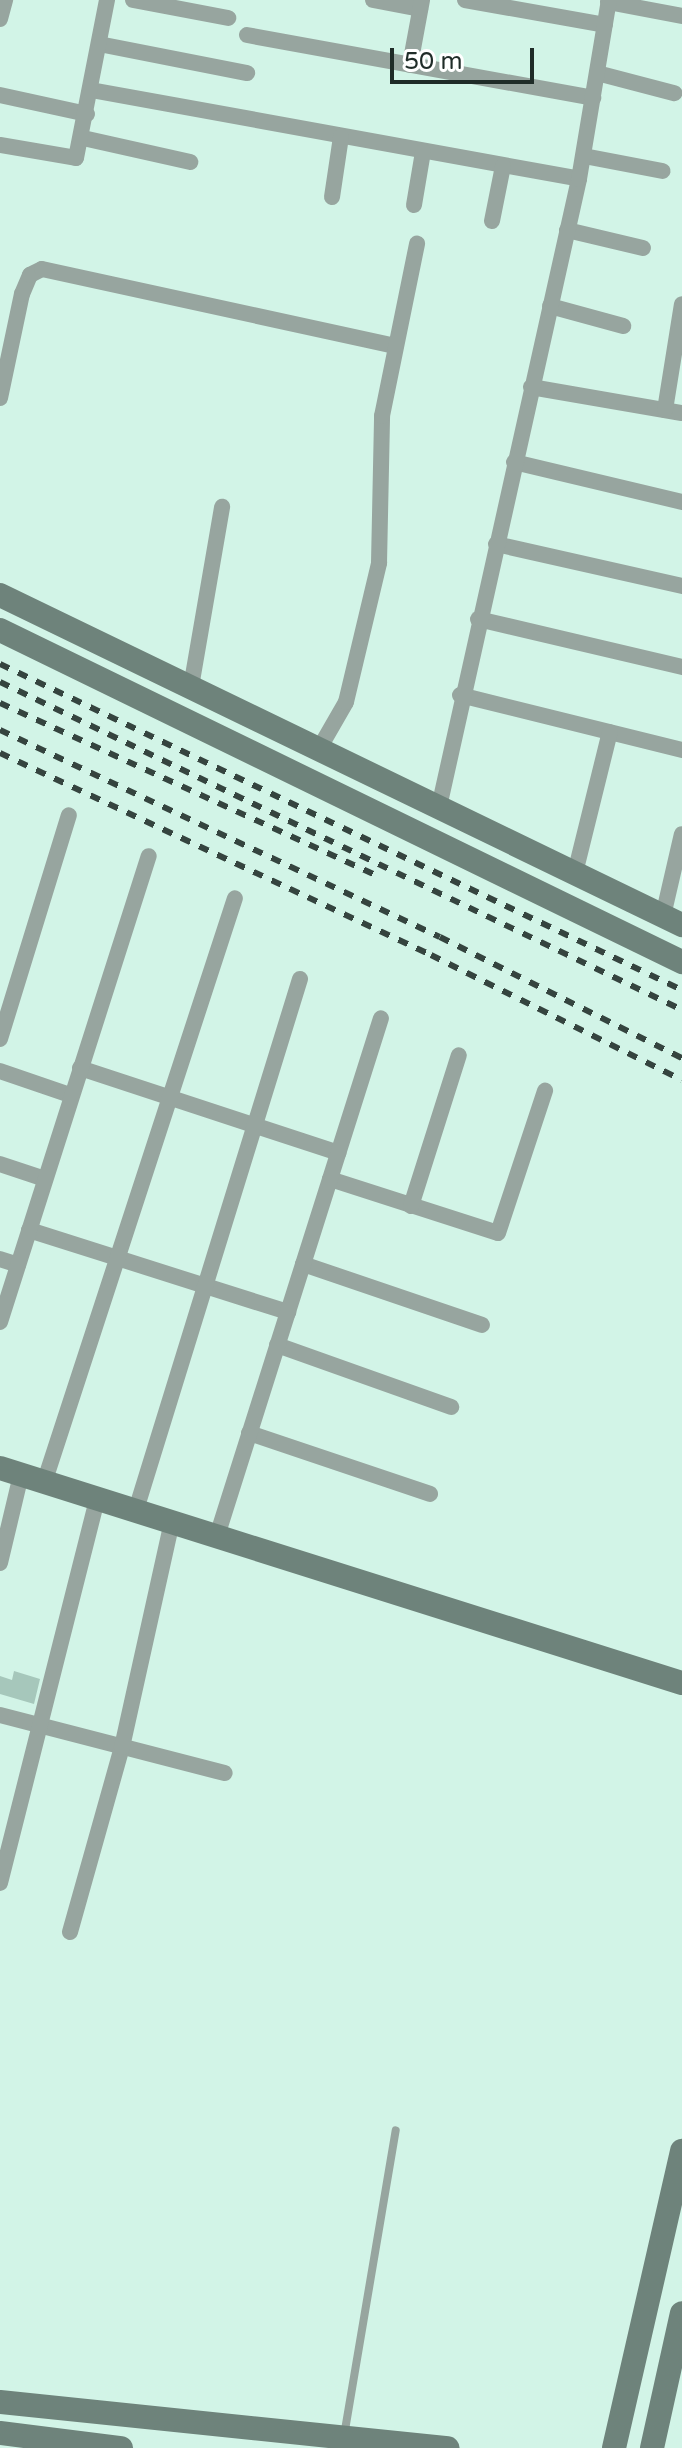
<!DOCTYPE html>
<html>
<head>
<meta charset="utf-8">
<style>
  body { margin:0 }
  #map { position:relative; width:682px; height:2448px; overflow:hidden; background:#d2f4e7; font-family:"Varela Round",sans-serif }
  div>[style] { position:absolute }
  .building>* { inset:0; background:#a6c7bb }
  .lane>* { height:8px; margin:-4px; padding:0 4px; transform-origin:4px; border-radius:4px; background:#97a59f }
  .street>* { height:16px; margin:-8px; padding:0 8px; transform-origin:8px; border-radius:8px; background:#97a59f }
  .secondary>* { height:24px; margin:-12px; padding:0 12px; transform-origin:12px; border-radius:12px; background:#6e837b }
  .rail>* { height:6px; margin-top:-3px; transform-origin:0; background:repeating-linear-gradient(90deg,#35443f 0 10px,transparent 0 20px) }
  span { translate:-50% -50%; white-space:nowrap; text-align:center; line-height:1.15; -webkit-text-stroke:8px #fff; paint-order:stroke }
  .scale { position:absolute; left:390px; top:48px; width:144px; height:36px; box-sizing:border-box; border:4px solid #1f2c28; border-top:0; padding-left:10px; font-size:24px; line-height:28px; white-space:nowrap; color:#1f2c28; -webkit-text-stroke:6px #fff; paint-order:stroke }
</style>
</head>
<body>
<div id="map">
  <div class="building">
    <i style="clip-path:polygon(14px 1671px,40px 1679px,34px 1704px,0 1694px,0 1676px,12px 1680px)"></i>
  </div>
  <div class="lane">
    <i style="left:344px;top:2436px;width:310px;rotate:-80.4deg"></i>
  </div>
  <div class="street">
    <i style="left:133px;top:0;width:97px;rotate:10.7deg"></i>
    <i style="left:373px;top:0;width:48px;rotate:10.8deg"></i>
    <i style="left:465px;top:0;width:142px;rotate:10.1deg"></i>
    <i style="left:608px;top:2px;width:75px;rotate:10.7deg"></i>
    <i style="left:0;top:19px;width:20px;rotate:-75deg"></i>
    <i style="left:247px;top:35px;width:352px;rotate:10.3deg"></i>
    <i style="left:99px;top:44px;width:151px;rotate:11.1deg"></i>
    <i style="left:410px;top:65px;width:66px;rotate:-79.5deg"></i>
    <i style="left:597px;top:73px;width:80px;rotate:14.6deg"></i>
    <i style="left:91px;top:90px;width:496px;rotate:10.3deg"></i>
    <i style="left:0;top:95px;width:89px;rotate:12.3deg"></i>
    <i style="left:83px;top:138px;width:110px;rotate:12.6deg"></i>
    <i style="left:0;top:145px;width:77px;rotate:9.7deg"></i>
    <i style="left:76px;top:158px;width:161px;rotate:-78.9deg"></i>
    <i style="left:584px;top:156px;width:80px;rotate:10.8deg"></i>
    <i style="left:332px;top:197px;width:61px;rotate:-81.5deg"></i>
    <i style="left:414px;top:205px;width:54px;rotate:-80.4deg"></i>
    <i style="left:492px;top:221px;width:56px;rotate:-78.7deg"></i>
    <i style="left:567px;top:230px;width:78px;rotate:13.3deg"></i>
    <i style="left:550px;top:306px;width:76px;rotate:15.3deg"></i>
    <i style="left:531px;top:387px;width:153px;rotate:9.8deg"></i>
    <i style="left:0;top:398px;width:106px;rotate:-78.1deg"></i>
    <i style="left:22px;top:294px;width:21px;rotate:-67deg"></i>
    <i style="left:30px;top:275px;width:13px;rotate:-27deg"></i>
    <i style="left:42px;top:269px;width:362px;rotate:12.3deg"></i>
    <i style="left:665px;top:410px;width:107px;rotate:-80.9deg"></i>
    <i style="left:514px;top:462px;width:173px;rotate:13.4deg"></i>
    <i style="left:496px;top:544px;width:191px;rotate:12.7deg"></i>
    <i style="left:478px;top:619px;width:210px;rotate:13.2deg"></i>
    <i style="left:191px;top:687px;width:183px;rotate:-80.2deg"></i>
    <i style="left:460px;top:695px;width:229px;rotate:13.9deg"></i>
    <i style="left:319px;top:749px;width:54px;rotate:-60.1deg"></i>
    <i style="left:346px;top:702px;width:143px;rotate:-76.6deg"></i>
    <i style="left:379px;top:563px;width:147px;rotate:-88.8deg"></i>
    <i style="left:382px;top:416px;width:176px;rotate:-78.5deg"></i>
    <i style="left:439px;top:807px;width:643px;rotate:-77.43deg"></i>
    <i style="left:579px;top:179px;width:181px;rotate:-80.5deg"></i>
    <i style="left:575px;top:873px;width:145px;rotate:-76.1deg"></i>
    <i style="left:663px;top:916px;width:84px;rotate:-77deg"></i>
    <i style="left:0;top:1039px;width:234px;rotate:-72.9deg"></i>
    <i style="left:80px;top:1068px;width:272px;rotate:18.2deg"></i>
    <i style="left:0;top:1071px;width:74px;rotate:18.9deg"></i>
    <i style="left:0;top:1164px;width:47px;rotate:18.4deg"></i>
    <i style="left:330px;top:1179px;width:176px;rotate:17.8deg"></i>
    <i style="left:498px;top:1233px;width:150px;rotate:-71.7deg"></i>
    <i style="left:411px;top:1206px;width:158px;rotate:-72.4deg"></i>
    <i style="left:29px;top:1230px;width:272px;rotate:17.6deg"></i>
    <i style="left:0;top:1259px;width:19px;rotate:18deg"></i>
    <i style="left:303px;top:1264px;width:189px;rotate:18.8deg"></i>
    <i style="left:0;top:1322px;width:489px;rotate:-72.3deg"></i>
    <i style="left:277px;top:1345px;width:185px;rotate:19.6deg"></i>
    <i style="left:249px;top:1433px;width:191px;rotate:18.6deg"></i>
    <i style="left:44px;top:1483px;width:615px;rotate:-71.92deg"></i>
    <i style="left:135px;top:1513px;width:559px;rotate:-72.83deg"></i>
    <i style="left:217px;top:1536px;width:543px;rotate:-72.43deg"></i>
    <i style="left:0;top:1563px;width:90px;rotate:-76.6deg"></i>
    <i style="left:0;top:1715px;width:232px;rotate:14.5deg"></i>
    <i style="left:0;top:1883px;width:396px;rotate:-75.8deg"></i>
    <i style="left:70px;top:1932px;width:192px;rotate:-74.3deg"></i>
    <i style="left:122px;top:1747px;width:230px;rotate:-77.5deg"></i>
  </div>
  <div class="secondary">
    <i style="left:0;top:595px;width:758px;rotate:25.82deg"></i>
    <i style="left:0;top:630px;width:759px;rotate:25.96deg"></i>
    <i style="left:0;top:1468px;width:715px;rotate:17.5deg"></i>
    <i style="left:0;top:2402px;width:450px;rotate:5.9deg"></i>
    <i style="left:0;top:2433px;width:122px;rotate:7.1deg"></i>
    <i style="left:614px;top:2448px;width:305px;rotate:-77.1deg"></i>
    <i style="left:652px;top:2448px;width:138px;rotate:-77.5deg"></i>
  </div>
  <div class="rail">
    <i style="left:0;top:664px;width:756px;rotate:25.55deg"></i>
    <i style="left:0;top:682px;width:757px;rotate:25.68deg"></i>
    <i style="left:0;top:703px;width:413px;rotate:24.6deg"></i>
    <i style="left:0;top:730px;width:486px;rotate:25.2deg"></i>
    <i style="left:440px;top:937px;width:271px;rotate:26.6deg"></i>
    <i style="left:0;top:753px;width:476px;rotate:25.1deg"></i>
    <i style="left:431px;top:955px;width:280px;rotate:26.5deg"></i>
  </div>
  <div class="scale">50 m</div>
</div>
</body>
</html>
